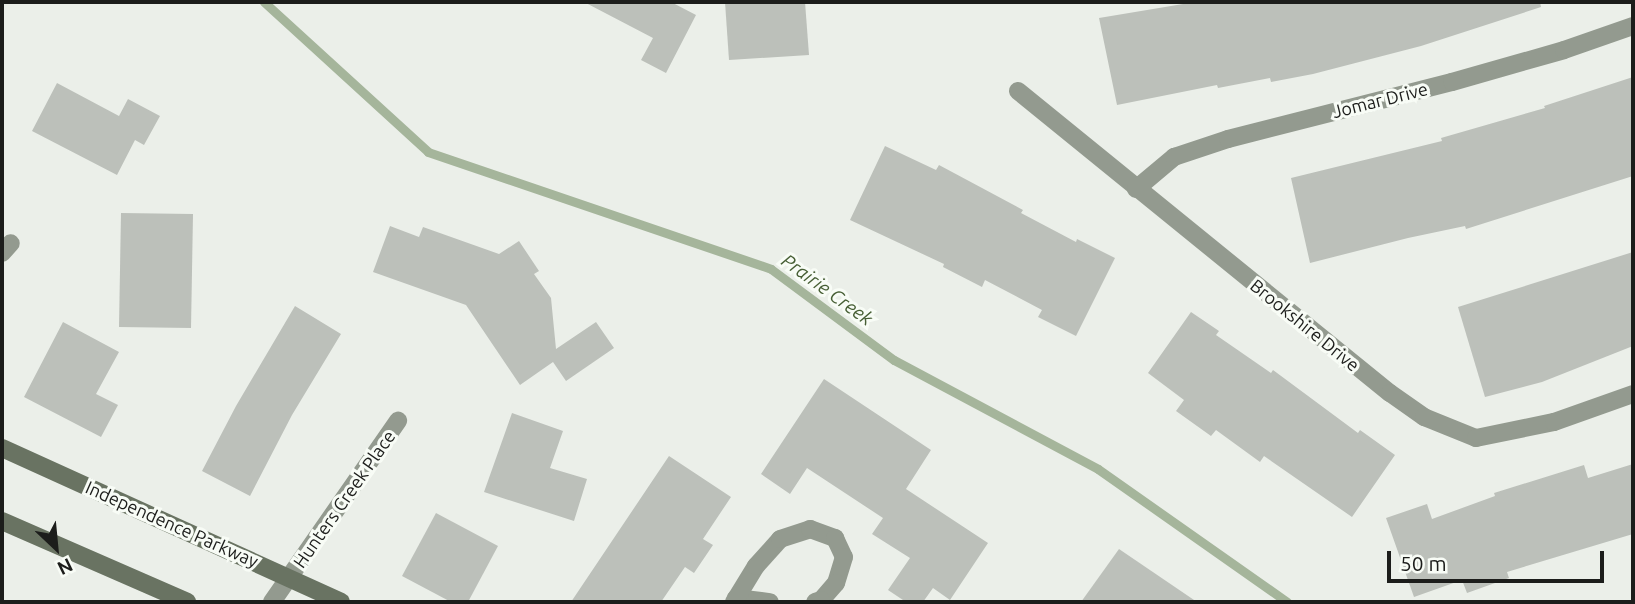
<!DOCTYPE html>
<html>
<head>
<meta charset="utf-8">
<style>
  body { margin:0 }
  #map { position:relative; width:1635px; height:604px; overflow:hidden; background:#ebefe9; font-family:Ubuntu,sans-serif }
  div>[style] { position:absolute }
  .stream>* { height:9px; margin:-4.5px; padding:0 4.5px; transform-origin:4.5px; border-radius:4.5px; background:#a5b59b }
  .building>* { inset:0; background:#bcc0ba }
  .street>* { height:18px; margin:-9px; padding:0 9px; transform-origin:9px; border-radius:9px; background:#939a8f }
  .secondary>* { height:18px; margin:-9px; padding:0 9px; transform-origin:9px; border-radius:9px; background:#697362 }
  span { translate:-50% -50%; white-space:nowrap; text-align:center; line-height:1.15; -webkit-text-stroke:6px #f8fcf6; paint-order:stroke }
  .street-label { font-size:18px; color:#1c1d1b }
  .water-label { font-size:19px; color:#475f35; font-style:italic }
  .frame { position:absolute; inset:0; border:4px solid #1c1d1b; pointer-events:none }
  .north { position:absolute; left:21px; top:513px; width:70px; height:70px; -webkit-text-stroke:5px #f8fcf6; paint-order:stroke; rotate:154deg; font-size:19px; font-weight:700; line-height:28px; text-align:center; color:#1c1d1b }
  .north::after { content:''; display:block; margin:auto; width:24px; height:32px; background:#1c1d1b; clip-path:polygon(50% 0,100% 100%,50% 72%,0 100%) }
  .scale { position:absolute; left:1387px; top:551px; width:217px; height:32px; box-sizing:border-box; border:4px solid #1c1d1b; border-top:0; padding-left:9px; font-size:21px; line-height:24px; white-space:nowrap; color:#1c1d1b; -webkit-text-stroke:5px #f8fcf6; paint-order:stroke }
</style>
</head>
<body>
<div id="map">
  <div class="stream">
    <i style="left:264px;top:2px;width:222px;rotate:42.4deg"></i>
    <i style="left:428px;top:152px;width:362px;rotate:18.8deg"></i>
    <i style="left:771px;top:269px;width:153px;rotate:36.5deg"></i>
    <i style="left:894px;top:360px;width:231px;rotate:28.1deg"></i>
    <i style="left:1098px;top:469px;width:231px;rotate:35.1deg"></i>
  </div>
  <div class="building">
    <i style="clip-path:polygon(584px 2px,671px 2px,696px 15px,666px 73px,641px 60px,653px 38px)"></i>
    <i style="clip-path:polygon(725px 2px,805px 2px,809px 55px,729px 60px)"></i>
    <i style="clip-path:polygon(1195px 2px,1540px 2px,1541px 7px,1421px 46px,1313px 74px,1271px 82px,1270px 78px,1218px 88px,1217px 85px,1117px 105px,1099px 18px)"></i>
    <i style="clip-path:polygon(1633px 77px,1633px 176px,1466px 229px,1465px 226px,1408px 238px,1310px 263px,1291px 178px,1442px 141px,1441px 138px,1545px 108px,1544px 106px)"></i>
    <i style="clip-path:polygon(57px 83px,119px 116px,128px 99px,160px 116px,144px 145px,135px 140px,117px 175px,32px 131px)"></i>
    <i style="clip-path:polygon(885px 146px,936px 170px,939px 165px,1023px 210px,1021px 213px,1076px 242px,1077px 239px,1115px 258px,1076px 336px,1038px 317px,1042px 310px,985px 280px,982px 287px,943px 267px,944px 264px,850px 220px)"></i>
    <i style="clip-path:polygon(121px 213px,193px 214px,191px 328px,119px 327px)"></i>
    <i style="clip-path:polygon(390px 226px,419px 237px,423px 227px,499px 254px,519px 241px,539px 271px,534px 274px,551px 298px,556px 349px,596px 322px,614px 348px,566px 381px,553px 362px,520px 385px,466px 305px,373px 272px)"></i>
    <i style="clip-path:polygon(1633px 252px,1633px 346px,1542px 382px,1485px 397px,1458px 307px)"></i>
    <i style="clip-path:polygon(295px 306px,341px 334px,292px 415px,250px 496px,202px 471px,236px 406px)"></i>
    <i style="clip-path:polygon(1191px 312px,1219px 331px,1216px 335px,1271px 373px,1273px 370px,1358px 433px,1360px 430px,1395px 455px,1352px 517px,1264px 456px,1260px 462px,1216px 430px,1211px 436px,1176px 411px,1184px 400px,1148px 373px)"></i>
    <i style="clip-path:polygon(63px 322px,119px 352px,96px 394px,118px 405px,101px 437px,24px 397px)"></i>
    <i style="clip-path:polygon(824px 379px,931px 450px,906px 489px,988px 543px,950px 600px,933px 588px,923px 602px,906px 602px,888px 590px,910px 558px,872px 534px,883px 518px,807px 468px,790px 494px,761px 474px)"></i>
    <i style="clip-path:polygon(512px 413px,563px 431px,550px 468px,587px 479px,574px 521px,484px 492px)"></i>
    <i style="clip-path:polygon(669px 456px,731px 497px,703px 539px,713px 545px,694px 573px,685px 567px,661px 602px,571px 602px)"></i>
    <i style="clip-path:polygon(1633px 464px,1633px 534px,1507px 572px,1509px 578px,1467px 593px,1462px 580px,1414px 597px,1386px 518px,1427px 504px,1432px 519px,1495px 496px,1494px 493px,1584px 465px,1588px 478px)"></i>
    <i style="clip-path:polygon(436px 513px,498px 546px,468px 602px,451px 602px,402px 576px)"></i>
    <i style="clip-path:polygon(1119px 549px,1197px 602px,1081px 602px)"></i>
  </div>
  <div class="street">
    <i style="left:1018px;top:91px;width:479px;rotate:39.1deg"></i>
    <i style="left:1390px;top:393px;width:42px;rotate:35.2deg"></i>
    <i style="left:1424px;top:417px;width:56px;rotate:22deg"></i>
    <i style="left:1476px;top:438px;width:80px;rotate:-11.6deg"></i>
    <i style="left:1554px;top:422px;width:84px;rotate:-19.5deg"></i>
    <i style="left:1136px;top:189px;width:50px;rotate:-40.1deg"></i>
    <i style="left:1174px;top:157px;width:57px;rotate:-18.4deg"></i>
    <i style="left:1228px;top:139px;width:231px;rotate:-14.3deg"></i>
    <i style="left:1452px;top:82px;width:116px;rotate:-15.9deg"></i>
    <i style="left:1564px;top:50px;width:73px;rotate:-19.2deg"></i>
    <i style="left:2px;top:253px;width:13px;rotate:-48deg"></i>
    <i style="left:736px;top:598px;width:34px;rotate:7deg"></i>
    <i style="left:272px;top:602px;width:221px;rotate:-55.2deg"></i>
    <i style="left:734px;top:602px;width:42px;rotate:-58.6deg"></i>
    <i style="left:756px;top:566px;width:36px;rotate:-48deg"></i>
    <i style="left:780px;top:539px;width:32px;rotate:-18deg"></i>
    <i style="left:810px;top:529px;width:27px;rotate:20deg"></i>
    <i style="left:835px;top:538px;width:21px;rotate:65deg"></i>
    <i style="left:844px;top:557px;width:27px;rotate:107deg"></i>
    <i style="left:836px;top:583px;width:23px;rotate:131deg"></i>
    <i style="left:821px;top:600px;width:6px;rotate:162deg"></i>
  </div>
  <div class="secondary">
    <i style="left:2px;top:448px;width:372px;rotate:24.4deg"></i>
    <i style="left:2px;top:521px;width:202px;rotate:23.6deg"></i>
  </div>
  <div class="street-label">
    <span style="left:1380px;top:100px;rotate:-14deg">Jomar Drive</span>
    <span style="left:1305px;top:325px;rotate:39deg">Brookshire Drive</span>
    <span style="left:344px;top:499px;rotate:-55deg">Hunters Creek Place</span>
    <span style="left:172px;top:524px;rotate:24deg">Independence Parkway</span>
  </div>
  <div class="water-label">
    <span style="left:827px;top:290px;rotate:36deg">Prairie Creek</span>
  </div>
  <div class="frame"></div>
  <div class="north">N</div>
  <div class="scale">50 m</div>
</div>
</body>
</html>
